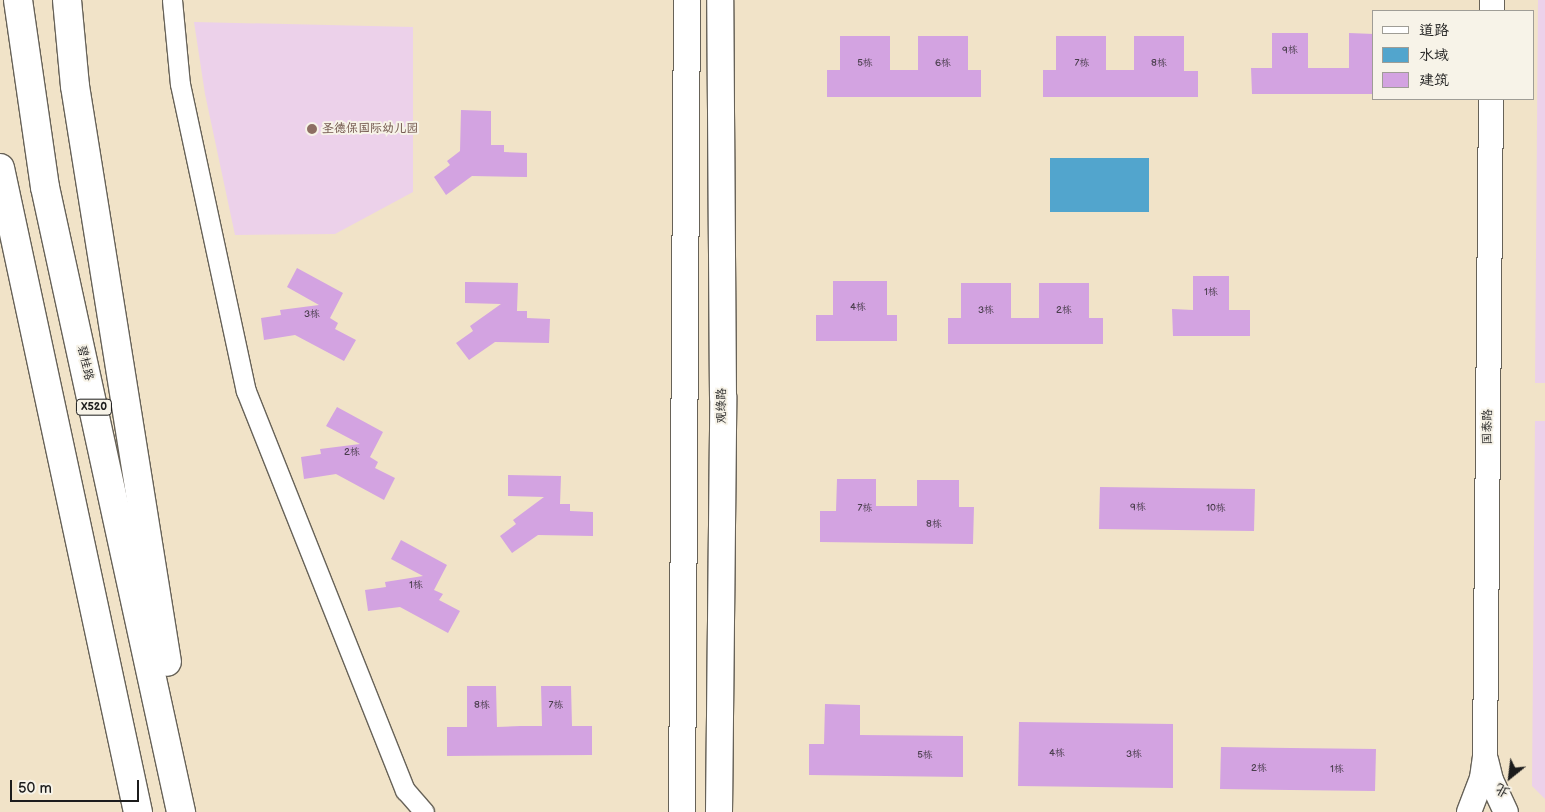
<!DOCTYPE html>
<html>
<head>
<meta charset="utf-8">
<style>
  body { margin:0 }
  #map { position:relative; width:1545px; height:812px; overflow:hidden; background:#f1e3c8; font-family:"Balsamiq Sans","LXGW WenKai TC",sans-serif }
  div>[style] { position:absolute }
  .built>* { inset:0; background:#ecd1ea }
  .water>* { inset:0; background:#52a5cd }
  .building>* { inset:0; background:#d3a3e1 }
  .roads { filter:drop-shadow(1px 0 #676258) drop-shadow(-1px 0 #676258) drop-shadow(0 1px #676258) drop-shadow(0 -1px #676258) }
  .minor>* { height:19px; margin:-9.5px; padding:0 9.5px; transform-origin:9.5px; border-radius:9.5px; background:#fff }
  .tertiary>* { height:24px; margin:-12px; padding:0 12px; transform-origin:12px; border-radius:12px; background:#fff }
  .secondary>* { height:26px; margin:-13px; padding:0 13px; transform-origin:13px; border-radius:13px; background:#fff }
  .trunk>* { height:28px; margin:-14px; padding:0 14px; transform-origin:14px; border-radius:14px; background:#fff }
  .dots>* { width:14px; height:14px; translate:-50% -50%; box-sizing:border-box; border:2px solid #f7f3e8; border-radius:50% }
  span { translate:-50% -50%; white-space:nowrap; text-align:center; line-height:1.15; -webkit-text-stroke:4px #f7f3e8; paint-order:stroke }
  .number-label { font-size:10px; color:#4a3e4d }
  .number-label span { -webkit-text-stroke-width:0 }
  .shield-label span { padding:1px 4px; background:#f7f3e8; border:1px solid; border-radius:4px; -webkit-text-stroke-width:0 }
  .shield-label { font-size:11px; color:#1c1c1c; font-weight:700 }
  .education-label { font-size:12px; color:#785e54; font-weight:700 }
  .left { translate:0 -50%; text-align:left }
  .street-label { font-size:12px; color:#1c1c1c }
  .legend { position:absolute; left:1372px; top:10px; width:162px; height:90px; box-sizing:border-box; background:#f7f3e8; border:1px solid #9f9d96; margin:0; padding:6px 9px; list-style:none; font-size:15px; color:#1c1c1c }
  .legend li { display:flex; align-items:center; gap:10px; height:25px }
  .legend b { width:25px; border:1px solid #9f9d96 }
  .north { position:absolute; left:1485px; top:752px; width:50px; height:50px; -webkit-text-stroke:4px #f7f3e8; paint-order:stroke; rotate:209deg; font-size:14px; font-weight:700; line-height:20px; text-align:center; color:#1c1c1c }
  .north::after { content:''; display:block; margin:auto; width:18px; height:22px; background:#1c1c1c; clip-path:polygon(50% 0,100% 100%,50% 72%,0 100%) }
  .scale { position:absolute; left:10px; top:780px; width:129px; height:22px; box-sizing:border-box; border:2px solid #1c1c1c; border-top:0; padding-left:6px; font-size:15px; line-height:18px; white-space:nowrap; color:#1c1c1c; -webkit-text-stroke:4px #f7f3e8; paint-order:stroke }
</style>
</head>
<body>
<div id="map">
  <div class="built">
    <i style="clip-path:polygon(1538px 0,1545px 0,1545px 383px,1535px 383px)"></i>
    <i style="clip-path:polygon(194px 22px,413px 27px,413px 192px,335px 234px,235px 235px,205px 94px)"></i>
    <i style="clip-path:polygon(1535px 421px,1545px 421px,1545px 799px,1532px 786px)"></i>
  </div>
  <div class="water">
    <i style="clip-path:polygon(1050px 158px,1149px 158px,1149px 212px,1050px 212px)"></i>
  </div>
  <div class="building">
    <i style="clip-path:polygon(1272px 33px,1308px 33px,1308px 68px,1349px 68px,1349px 33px,1374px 34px,1374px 94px,1252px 94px,1251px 68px,1272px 68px)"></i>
    <i style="clip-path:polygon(840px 36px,890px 36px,890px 70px,918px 70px,918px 36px,968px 36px,968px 70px,981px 70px,981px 97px,827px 97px,827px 70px,840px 70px)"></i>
    <i style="clip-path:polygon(1056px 36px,1106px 36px,1106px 70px,1134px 70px,1134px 36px,1184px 36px,1184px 71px,1198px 71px,1198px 97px,1043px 97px,1043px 70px,1056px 70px)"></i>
    <i style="clip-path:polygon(461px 110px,491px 111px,491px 145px,504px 145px,504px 152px,527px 153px,527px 177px,472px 176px,446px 195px,434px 177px,450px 165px,447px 161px,460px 151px)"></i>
    <i style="clip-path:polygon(297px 268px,343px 293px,330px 318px,338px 323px,335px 329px,356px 340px,344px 361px,295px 335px,264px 340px,261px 318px,281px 315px,280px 310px,319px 305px,287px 287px)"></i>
    <i style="clip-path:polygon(1193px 276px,1229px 276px,1229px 310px,1250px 310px,1250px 336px,1173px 336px,1172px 309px,1193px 310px)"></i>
    <i style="clip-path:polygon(833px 281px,887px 281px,887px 315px,897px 315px,897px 341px,816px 341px,816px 315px,833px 315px)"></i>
    <i style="clip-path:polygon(465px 282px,518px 283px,517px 311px,527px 311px,527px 318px,550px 319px,549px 343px,495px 342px,469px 360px,456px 343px,473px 331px,470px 326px,501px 304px,465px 303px)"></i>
    <i style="clip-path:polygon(961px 283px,1011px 283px,1011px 318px,1039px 318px,1039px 283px,1089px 283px,1089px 318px,1103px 318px,1103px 344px,948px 344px,948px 318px,961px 318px)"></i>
    <i style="clip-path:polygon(337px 407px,383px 432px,370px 457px,378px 462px,375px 468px,395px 478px,384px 500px,336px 474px,304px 479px,301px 457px,321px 454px,320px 449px,360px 444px,326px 426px)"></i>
    <i style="clip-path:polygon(508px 475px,561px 476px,560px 504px,570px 504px,570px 511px,593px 512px,593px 536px,538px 535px,512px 553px,500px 536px,516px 524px,513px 520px,544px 497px,508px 496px)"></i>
    <i style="clip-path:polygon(837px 479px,876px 479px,876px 506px,917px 506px,917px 480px,959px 480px,959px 507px,974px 507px,973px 544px,820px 542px,820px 511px,836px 511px)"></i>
    <i style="clip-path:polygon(1100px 487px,1255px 489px,1254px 531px,1099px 529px)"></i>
    <i style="clip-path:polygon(401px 540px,447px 565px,434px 590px,443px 594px,439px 600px,460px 611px,448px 633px,400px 607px,368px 611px,365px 590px,386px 587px,385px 582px,423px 576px,391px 559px)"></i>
    <i style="clip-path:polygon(467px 686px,496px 686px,497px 727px,520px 726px,542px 726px,541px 686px,571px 686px,572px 726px,592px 726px,592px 755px,447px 756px,447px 727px,467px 727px)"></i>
    <i style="clip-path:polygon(825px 704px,860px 705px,860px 735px,963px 736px,963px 777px,809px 775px,809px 744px,824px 744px)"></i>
    <i style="clip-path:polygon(1019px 722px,1173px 724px,1173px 788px,1018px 786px)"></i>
    <i style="clip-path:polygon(1221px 747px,1376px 749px,1375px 791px,1220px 789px)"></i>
  </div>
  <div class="roads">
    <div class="minor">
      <i style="left:172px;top:0;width:84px;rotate:84.6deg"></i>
      <i style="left:180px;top:84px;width:314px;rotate:77.9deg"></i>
      <i style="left:246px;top:391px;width:430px;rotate:68.3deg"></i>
      <i style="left:405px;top:790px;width:29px;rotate:49deg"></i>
    </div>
    <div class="tertiary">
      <i style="left:1492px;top:11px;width:11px;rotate:-90deg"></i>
      <i style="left:1486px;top:760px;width:21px;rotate:76deg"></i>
      <i style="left:1491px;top:780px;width:35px;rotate:65deg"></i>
      <i style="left:1469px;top:812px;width:36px;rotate:-69deg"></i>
      <i style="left:1482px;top:778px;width:22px;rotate:-82deg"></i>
      <i style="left:1485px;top:756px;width:657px;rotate:-89.48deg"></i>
    </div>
    <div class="secondary">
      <i style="left:682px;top:812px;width:812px;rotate:-89.65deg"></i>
      <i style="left:719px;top:812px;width:415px;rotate:-89.4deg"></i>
      <i style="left:723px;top:397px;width:397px;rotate:-90.4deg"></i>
    </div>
    <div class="trunk">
      <i style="left:18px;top:0;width:189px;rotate:81.8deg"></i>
      <i style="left:45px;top:187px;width:640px;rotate:77.72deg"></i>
      <i style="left:67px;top:0;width:86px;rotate:84.7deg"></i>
      <i style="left:75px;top:86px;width:583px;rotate:80.93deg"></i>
      <i style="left:0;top:168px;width:659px;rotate:77.91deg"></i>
    </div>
  </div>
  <div class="dots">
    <i style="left:312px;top:129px;background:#8d6e63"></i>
  </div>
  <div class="number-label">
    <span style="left:1290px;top:51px">9栋</span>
    <span style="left:865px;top:64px">5栋</span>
    <span style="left:943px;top:64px">6栋</span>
    <span style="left:1082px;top:64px">7栋</span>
    <span style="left:1159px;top:64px">8栋</span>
    <span style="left:1211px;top:293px">1栋</span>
    <span style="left:858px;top:308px">4栋</span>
    <span style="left:986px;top:311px">3栋</span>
    <span style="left:1064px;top:311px">2栋</span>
    <span style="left:312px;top:315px">3栋</span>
    <span style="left:352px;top:453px">2栋</span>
    <span style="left:1138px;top:508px">9栋</span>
    <span style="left:865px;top:509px">7栋</span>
    <span style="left:1216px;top:509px">10栋</span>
    <span style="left:934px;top:525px">8栋</span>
    <span style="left:416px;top:586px">1栋</span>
    <span style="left:482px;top:706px">8栋</span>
    <span style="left:556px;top:706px">7栋</span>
    <span style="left:1057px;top:754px">4栋</span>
    <span style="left:1134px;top:755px">3栋</span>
    <span style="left:925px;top:756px">5栋</span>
    <span style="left:1259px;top:769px">2栋</span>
    <span style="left:1337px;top:770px">1栋</span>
  </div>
  <div class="shield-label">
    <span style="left:94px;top:407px">X520</span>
  </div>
  <div class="education-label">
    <span class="left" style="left:322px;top:129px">圣德保国际幼儿园</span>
  </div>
  <div class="street-label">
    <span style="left:85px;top:363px;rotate:77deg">碧桂路</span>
    <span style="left:722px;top:406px;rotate:-90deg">观绿路</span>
    <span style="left:1488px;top:427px;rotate:-90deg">国泰路</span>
  </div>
  <ul class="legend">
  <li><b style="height:6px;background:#fff"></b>道路</li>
  <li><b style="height:14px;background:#52a5cd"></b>水域</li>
  <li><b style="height:14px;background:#d3a3e1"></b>建筑</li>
  </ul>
  <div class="north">北</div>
  <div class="scale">50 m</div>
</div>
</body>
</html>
